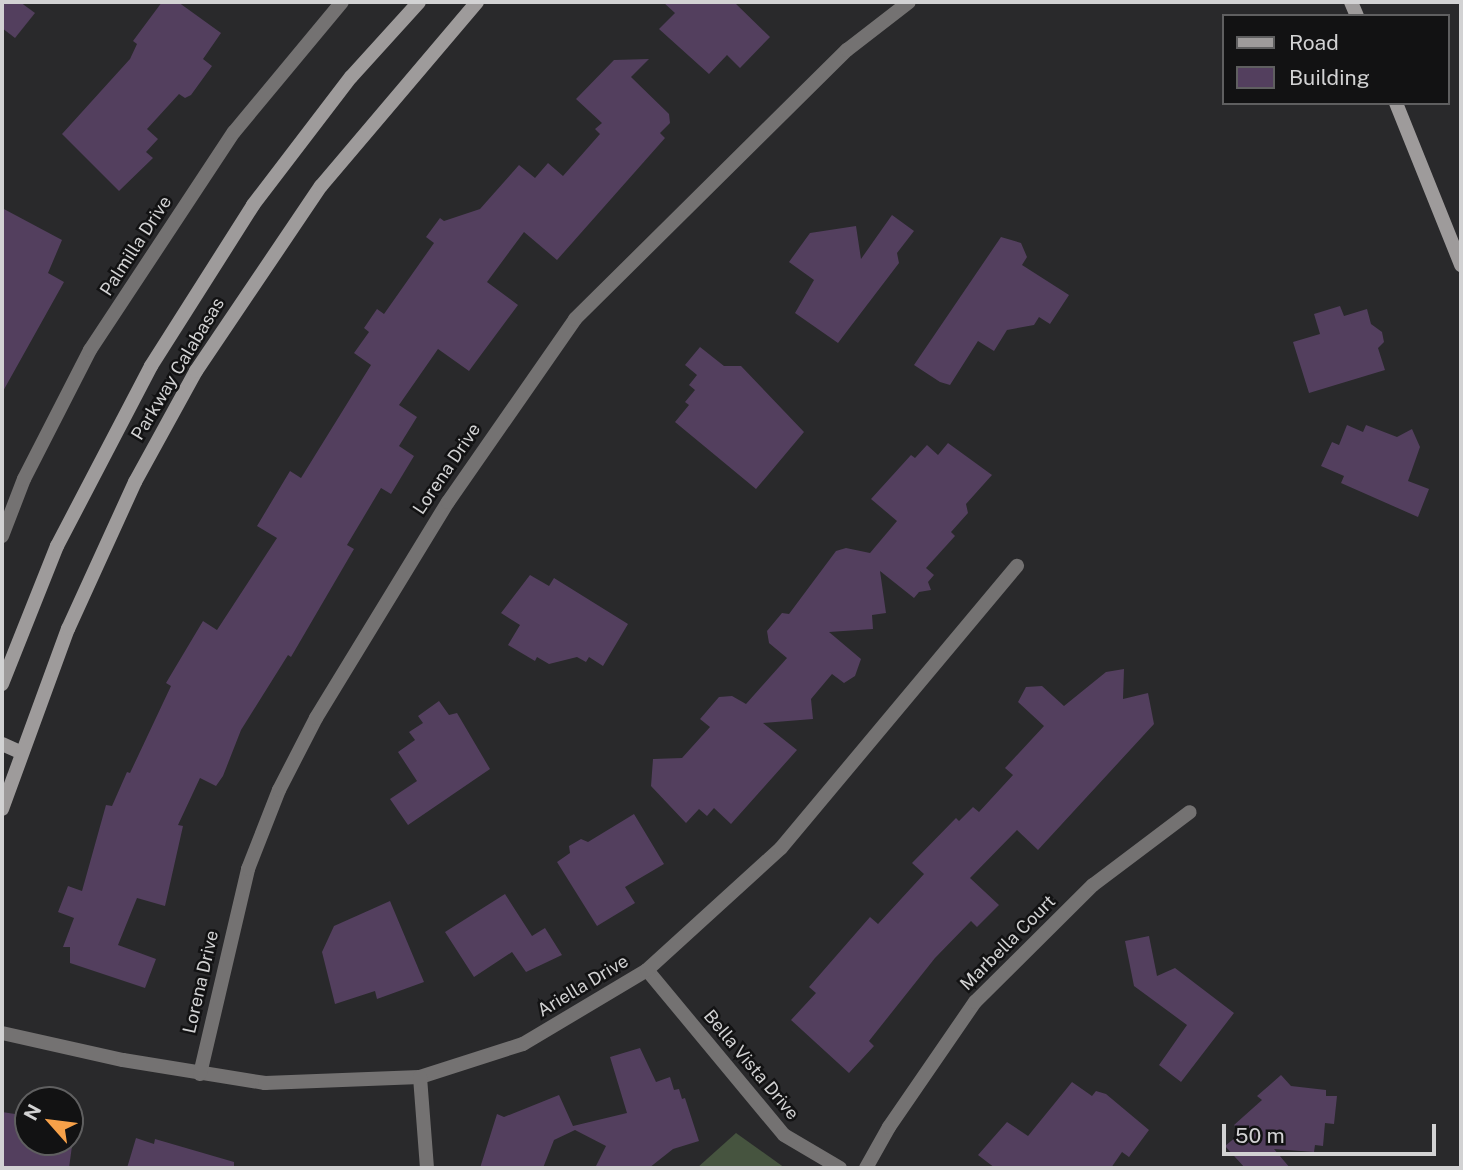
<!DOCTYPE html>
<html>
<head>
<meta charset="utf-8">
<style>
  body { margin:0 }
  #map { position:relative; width:1463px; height:1170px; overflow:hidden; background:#29292b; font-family:"Public Sans",sans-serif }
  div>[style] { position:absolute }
  .green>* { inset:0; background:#46543f }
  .building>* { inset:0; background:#533f5e }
  .street>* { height:14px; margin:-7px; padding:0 7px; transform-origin:7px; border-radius:7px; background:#747272 }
  .secondary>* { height:14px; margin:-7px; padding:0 7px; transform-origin:7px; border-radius:7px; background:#9e9b9b }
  span { translate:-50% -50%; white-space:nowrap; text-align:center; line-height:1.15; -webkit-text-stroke:5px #121213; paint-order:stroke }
  .street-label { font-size:18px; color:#d2d2d3 }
  .frame { position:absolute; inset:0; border:4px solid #d2d2d3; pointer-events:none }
  .legend { position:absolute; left:1222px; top:14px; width:228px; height:91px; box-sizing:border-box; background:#121213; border:2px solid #5f5f60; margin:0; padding:9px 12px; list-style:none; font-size:21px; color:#d2d2d3 }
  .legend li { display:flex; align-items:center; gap:14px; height:35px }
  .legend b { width:35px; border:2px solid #5f5f60 }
  .north { position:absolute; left:14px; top:1086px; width:70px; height:70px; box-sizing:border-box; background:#121213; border:2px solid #5f5f60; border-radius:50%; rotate:298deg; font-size:19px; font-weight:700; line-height:28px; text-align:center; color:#d2d2d3 }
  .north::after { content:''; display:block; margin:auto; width:24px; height:32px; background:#f7a149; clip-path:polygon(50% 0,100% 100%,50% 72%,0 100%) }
  .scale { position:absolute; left:1222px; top:1124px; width:214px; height:32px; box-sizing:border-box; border:4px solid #d2d2d3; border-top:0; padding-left:9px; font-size:21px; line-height:24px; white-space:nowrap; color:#d2d2d3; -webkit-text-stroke:5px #121213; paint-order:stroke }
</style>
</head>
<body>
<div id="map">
  <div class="green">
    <i style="clip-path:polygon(736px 1133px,785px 1168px,697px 1168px)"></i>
  </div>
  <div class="building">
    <i style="clip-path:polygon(2px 2px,20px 2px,35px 13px,15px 38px,2px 28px)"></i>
    <i style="clip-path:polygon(162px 2px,178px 2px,221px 33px,203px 59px,212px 66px,191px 95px,185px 98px,179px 94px,147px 129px,158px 139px,146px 152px,153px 158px,119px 191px,62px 134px,130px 59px,137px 44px,133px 41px)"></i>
    <i style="clip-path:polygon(663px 2px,734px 2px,770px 37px,740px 68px,727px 55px,709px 74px,659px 29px,675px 13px)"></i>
    <i style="clip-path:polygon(649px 59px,631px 77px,669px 114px,670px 123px,660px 133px,665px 138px,557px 260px,524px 232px,487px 282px,518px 305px,469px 371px,438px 349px,399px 405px,417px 417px,399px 446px,414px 456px,391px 494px,381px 488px,347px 545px,354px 549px,291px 657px,288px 655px,241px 730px,223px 776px,216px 786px,200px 778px,178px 825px,183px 826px,165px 906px,137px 898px,118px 945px,156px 959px,145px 988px,70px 963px,70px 947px,63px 947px,74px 918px,58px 912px,68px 886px,82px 891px,106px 805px,112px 806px,127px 772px,130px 773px,171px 686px,166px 683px,203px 621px,217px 630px,277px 538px,257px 526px,290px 471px,301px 478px,371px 365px,354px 353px,369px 332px,364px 328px,377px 309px,384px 314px,434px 243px,426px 237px,440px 218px,444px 221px,480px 209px,519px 165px,535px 178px,548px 163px,563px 176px,600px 134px,595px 129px,602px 123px,576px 99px,614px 60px)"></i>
    <i style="clip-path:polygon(2px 208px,62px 240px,48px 273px,64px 282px,2px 393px)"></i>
    <i style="clip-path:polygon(892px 215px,914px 231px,897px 253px,899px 263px,838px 343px,795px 313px,814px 280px,789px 262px,810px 233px,856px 226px,861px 259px)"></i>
    <i style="clip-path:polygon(1001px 237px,1021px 243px,1027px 257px,1022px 265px,1069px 295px,1050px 324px,1039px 317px,1034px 325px,1007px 330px,994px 351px,978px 341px,950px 385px,940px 382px,914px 365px)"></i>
    <i style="clip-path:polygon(1340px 306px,1344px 316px,1367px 309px,1371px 324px,1382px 332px,1384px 342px,1378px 348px,1385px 370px,1309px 393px,1293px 342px,1320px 334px,1314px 314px)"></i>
    <i style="clip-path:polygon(700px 347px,724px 366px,741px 366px,804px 432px,756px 489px,675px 422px,689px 405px,685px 402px,695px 390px,689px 385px,697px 375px,685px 365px)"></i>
    <i style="clip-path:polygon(1347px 425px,1363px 432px,1366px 425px,1397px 437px,1412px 429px,1420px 447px,1408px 481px,1429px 489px,1418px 517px,1341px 483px,1344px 476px,1321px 466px,1332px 442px,1339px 445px)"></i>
    <i style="clip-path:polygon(948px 443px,992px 475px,966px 504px,968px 513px,951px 532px,955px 536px,926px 568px,934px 575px,928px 582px,931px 590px,919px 592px,914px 598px,880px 571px,886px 613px,872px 615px,873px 629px,829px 632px,861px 659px,855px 676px,844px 683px,832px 674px,811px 699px,813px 719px,763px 723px,797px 750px,731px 824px,714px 808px,707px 816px,699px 809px,686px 823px,651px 786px,653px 759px,682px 758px,710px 727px,700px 719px,719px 697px,732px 696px,746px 704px,787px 658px,769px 643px,767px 631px,782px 613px,789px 614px,836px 551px,846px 548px,870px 553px,897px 521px,871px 499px,911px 455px,915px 458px,927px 445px,938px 455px)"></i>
    <i style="clip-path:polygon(530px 575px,549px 586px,554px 578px,628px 624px,603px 666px,589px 657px,586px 662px,577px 657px,549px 664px,537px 657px,535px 661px,508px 645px,520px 625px,501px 613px)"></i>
    <i style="clip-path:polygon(1124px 669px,1123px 699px,1148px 693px,1154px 724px,1038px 850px,1017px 830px,970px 878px,999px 905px,977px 927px,971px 921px,935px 958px,869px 1041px,874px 1046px,849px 1073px,791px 1020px,816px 993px,809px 987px,870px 917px,878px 924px,924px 874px,912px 863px,956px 818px,959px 821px,973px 807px,979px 812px,1013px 775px,1005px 768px,1044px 726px,1018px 702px,1026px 687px,1042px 686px,1064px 706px,1106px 672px)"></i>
    <i style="clip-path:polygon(439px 701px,449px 715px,457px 713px,490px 769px,408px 825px,390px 799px,417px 781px,398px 752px,415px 740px,409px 732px,423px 723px,418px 716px)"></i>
    <i style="clip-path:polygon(634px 814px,664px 864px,625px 887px,635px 903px,597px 926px,557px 862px,570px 853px,569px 846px,581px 839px,588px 842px)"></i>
    <i style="clip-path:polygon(505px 894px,532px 936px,545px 928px,562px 955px,526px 972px,512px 952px,474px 977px,445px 932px)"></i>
    <i style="clip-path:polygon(390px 901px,424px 982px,377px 999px,375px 991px,335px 1004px,322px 952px,334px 926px)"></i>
    <i style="clip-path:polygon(1149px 936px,1157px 976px,1175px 968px,1234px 1013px,1181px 1082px,1159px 1065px,1187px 1025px,1134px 986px,1125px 941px)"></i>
    <i style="clip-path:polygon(640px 1048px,656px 1082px,670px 1077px,674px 1090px,679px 1089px,682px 1099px,685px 1098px,699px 1141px,673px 1149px,649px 1168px,595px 1168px,606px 1146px,575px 1130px,554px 1140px,543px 1168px,480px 1168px,497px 1114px,504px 1117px,559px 1095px,573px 1126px,627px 1113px,610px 1057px)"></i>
    <i style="clip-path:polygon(1281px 1075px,1291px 1086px,1326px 1090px,1326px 1096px,1337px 1096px,1334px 1124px,1325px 1123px,1323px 1146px,1315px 1145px,1314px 1152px,1274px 1149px,1290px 1168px,1245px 1168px,1225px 1146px,1242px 1132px,1234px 1125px,1262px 1100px,1257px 1096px)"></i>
    <i style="clip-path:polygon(1072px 1082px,1092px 1096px,1096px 1091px,1106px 1094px,1149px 1130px,1129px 1157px,1122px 1152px,1111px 1168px,995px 1168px,978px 1155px,1007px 1122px,1028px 1136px)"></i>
    <i style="clip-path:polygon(2px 1112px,28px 1116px,28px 1142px,70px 1142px,70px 1123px,75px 1124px,69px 1168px,2px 1168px)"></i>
    <i style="clip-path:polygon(136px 1138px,154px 1144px,155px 1139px,234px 1162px,234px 1168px,127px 1168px)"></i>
  </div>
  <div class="street">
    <i style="left:2px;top:536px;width:61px;rotate:-68.9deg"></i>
    <i style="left:24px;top:479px;width:145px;rotate:-62.9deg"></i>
    <i style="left:90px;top:350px;width:261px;rotate:-56.6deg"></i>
    <i style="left:234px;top:132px;width:169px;rotate:-50.3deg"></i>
    <i style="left:647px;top:970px;width:214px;rotate:50.3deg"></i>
    <i style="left:784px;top:1135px;width:65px;rotate:30.5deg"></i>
    <i style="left:2px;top:1033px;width:124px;rotate:12.6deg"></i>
    <i style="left:123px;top:1060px;width:144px;rotate:9.2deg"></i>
    <i style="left:265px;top:1083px;width:155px;rotate:-2.2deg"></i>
    <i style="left:420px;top:1077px;width:108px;rotate:-17.8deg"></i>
    <i style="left:523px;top:1044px;width:144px;rotate:-30.8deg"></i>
    <i style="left:647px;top:970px;width:181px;rotate:-42.3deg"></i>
    <i style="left:781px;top:848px;width:368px;rotate:-50.1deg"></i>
    <i style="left:200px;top:1074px;width:211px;rotate:-76.8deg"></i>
    <i style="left:248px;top:869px;width:85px;rotate:-68.6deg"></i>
    <i style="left:279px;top:790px;width:81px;rotate:-62.8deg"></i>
    <i style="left:316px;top:718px;width:253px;rotate:-58.6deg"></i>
    <i style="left:448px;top:502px;width:223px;rotate:-55.2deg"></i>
    <i style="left:575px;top:319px;width:383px;rotate:-44.7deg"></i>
    <i style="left:847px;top:50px;width:78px;rotate:-37.7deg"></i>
    <i style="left:420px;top:1077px;width:91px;rotate:85.6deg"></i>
    <i style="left:866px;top:1168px;width:47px;rotate:-60.7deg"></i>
    <i style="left:889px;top:1127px;width:152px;rotate:-55.5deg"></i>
    <i style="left:975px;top:1002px;width:166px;rotate:-44.8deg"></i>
    <i style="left:1093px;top:885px;width:121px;rotate:-37deg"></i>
  </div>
  <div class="secondary">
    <i style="left:1351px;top:2px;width:15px;rotate:67deg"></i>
    <i style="left:1396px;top:103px;width:175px;rotate:68.1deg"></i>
    <i style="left:2px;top:684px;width:149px;rotate:-68.3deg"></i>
    <i style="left:57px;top:546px;width:203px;rotate:-62.4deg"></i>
    <i style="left:151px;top:366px;width:191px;rotate:-57.6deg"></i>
    <i style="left:253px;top:205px;width:161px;rotate:-52.6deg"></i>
    <i style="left:351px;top:77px;width:101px;rotate:-47.8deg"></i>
    <i style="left:2px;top:744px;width:20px;rotate:24deg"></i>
    <i style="left:2px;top:809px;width:192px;rotate:-69.9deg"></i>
    <i style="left:68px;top:629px;width:162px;rotate:-65.5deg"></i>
    <i style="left:135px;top:482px;width:127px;rotate:-61.2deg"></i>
    <i style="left:196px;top:371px;width:223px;rotate:-56deg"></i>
    <i style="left:321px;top:186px;width:241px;rotate:-49.7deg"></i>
  </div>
  <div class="street-label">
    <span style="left:136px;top:246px;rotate:-57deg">Palmilla Drive</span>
    <span style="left:178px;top:369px;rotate:-59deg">Parkway Calabasas</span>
    <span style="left:447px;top:469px;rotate:-56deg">Lorena Drive</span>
    <span style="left:1008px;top:943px;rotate:-45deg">Marbella Court</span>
    <span style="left:201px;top:982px;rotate:-77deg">Lorena Drive</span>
    <span style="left:583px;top:986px;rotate:-31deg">Ariella Drive</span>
    <span style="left:751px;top:1065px;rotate:50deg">Bella Vista Drive</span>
  </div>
  <div class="frame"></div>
  <ul class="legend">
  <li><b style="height:9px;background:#9e9b9b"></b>Road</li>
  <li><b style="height:19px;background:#533f5e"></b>Building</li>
  </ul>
  <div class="north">N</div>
  <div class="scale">50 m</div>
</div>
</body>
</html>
